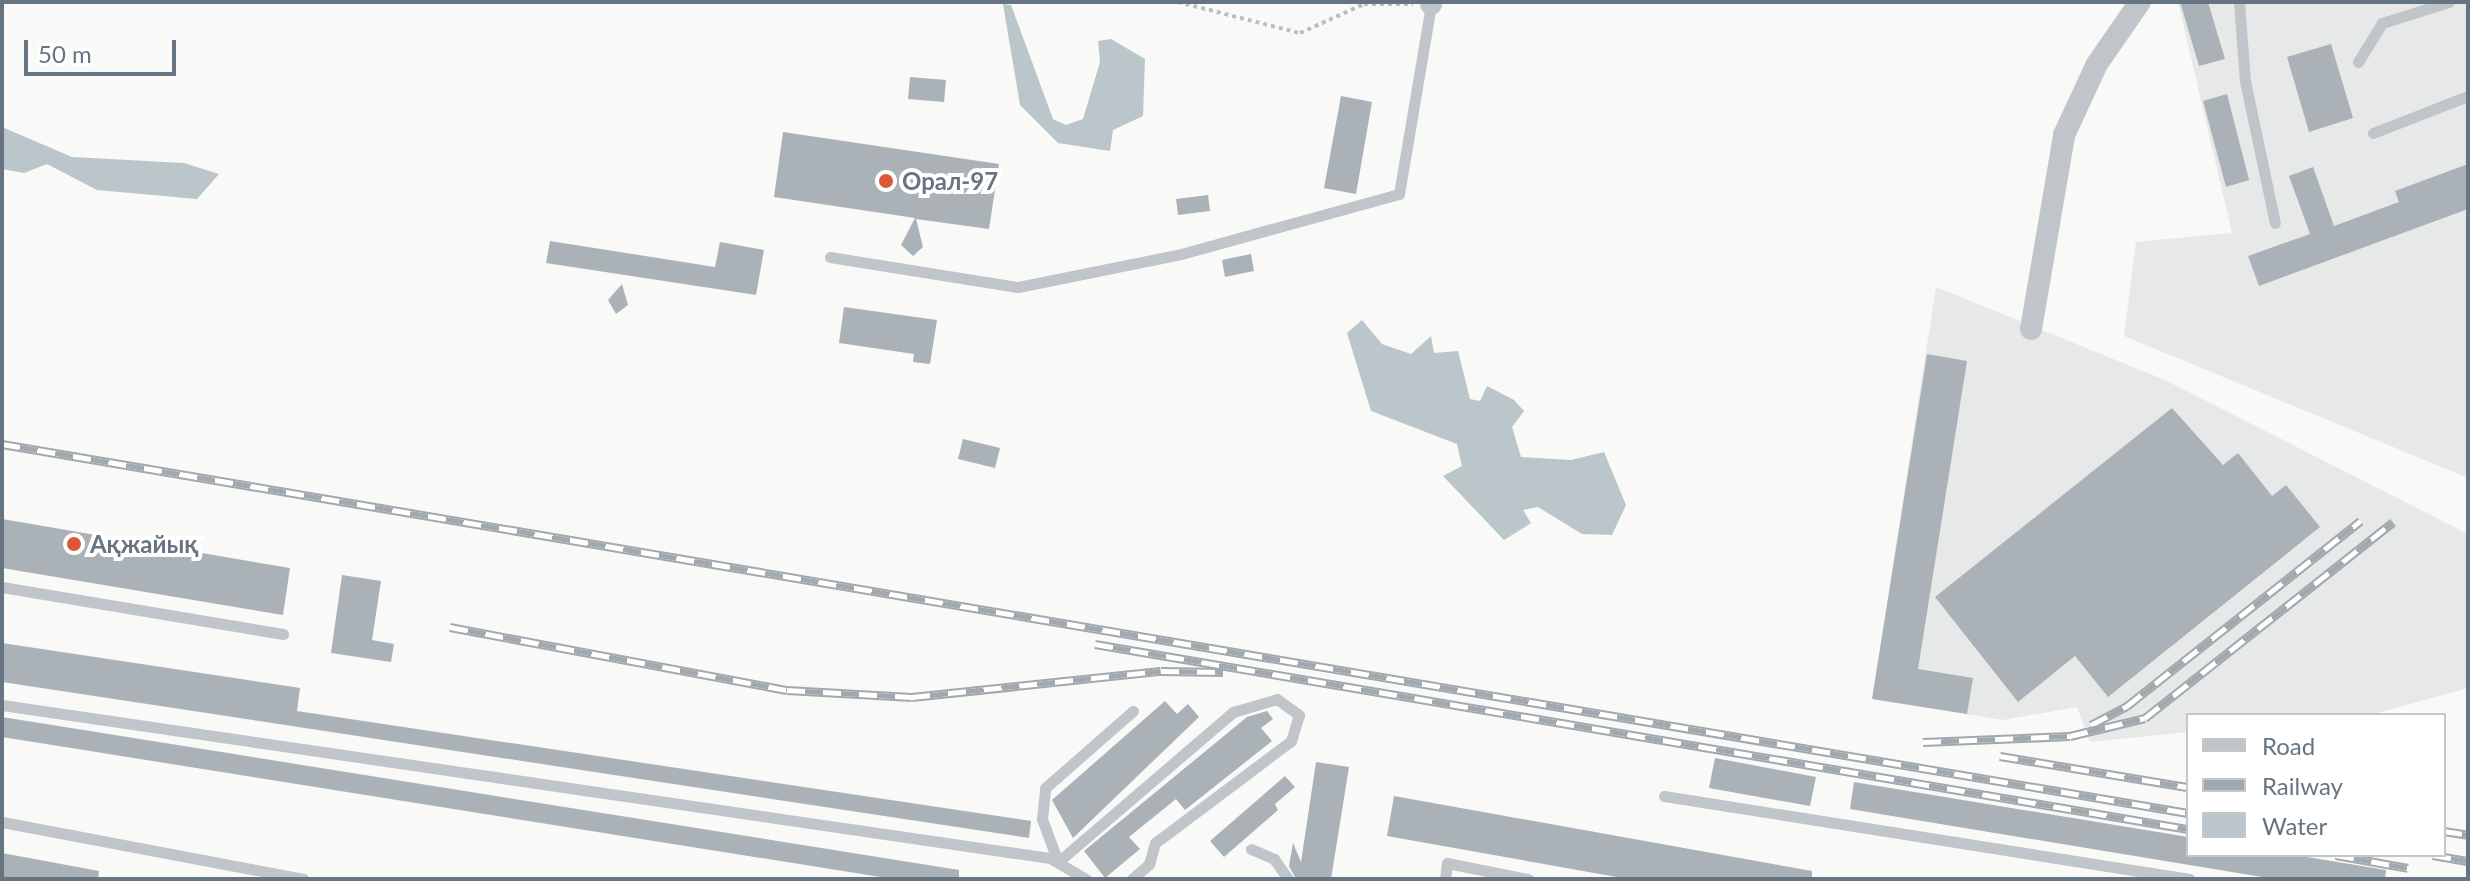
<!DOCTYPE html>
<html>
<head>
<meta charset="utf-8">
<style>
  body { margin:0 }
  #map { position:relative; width:2470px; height:881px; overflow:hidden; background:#f9f9f7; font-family:Lato,sans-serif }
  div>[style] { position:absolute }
  .built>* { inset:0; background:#e7e8e8 }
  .water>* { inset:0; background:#bac6ca }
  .building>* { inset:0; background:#aab2b8 }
  .path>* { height:4px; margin-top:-2px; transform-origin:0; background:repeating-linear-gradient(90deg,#bbbec1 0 4px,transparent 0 8px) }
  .service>* { height:11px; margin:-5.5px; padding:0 5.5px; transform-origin:5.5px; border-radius:5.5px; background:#c0c5c9 }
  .minor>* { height:22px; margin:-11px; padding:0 11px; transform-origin:11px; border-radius:11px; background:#c0c5c9 }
  .rail>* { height:9px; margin-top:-4.5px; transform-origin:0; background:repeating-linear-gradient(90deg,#fff 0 18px,#a2a9ae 0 36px); box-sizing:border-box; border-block:2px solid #a2a9ae }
  .dots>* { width:22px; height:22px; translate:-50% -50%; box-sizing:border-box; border:4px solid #fff; border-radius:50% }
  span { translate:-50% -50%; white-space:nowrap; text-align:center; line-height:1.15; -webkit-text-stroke:8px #fff; paint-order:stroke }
  .poi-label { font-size:24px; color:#667581; font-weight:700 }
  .left { translate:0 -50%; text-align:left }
  .frame { position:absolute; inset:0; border:4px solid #667581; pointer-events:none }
  .legend { position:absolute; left:2186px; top:713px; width:260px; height:144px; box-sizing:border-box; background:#fff; border:2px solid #c2c8cd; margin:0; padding:10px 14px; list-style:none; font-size:24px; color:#667581 }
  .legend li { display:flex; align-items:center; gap:16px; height:40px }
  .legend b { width:40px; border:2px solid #c2c8cd }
  .scale { position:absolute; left:24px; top:40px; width:152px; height:36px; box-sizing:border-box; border:4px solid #667581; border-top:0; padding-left:10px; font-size:24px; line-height:28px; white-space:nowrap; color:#667581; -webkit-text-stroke:6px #fff; paint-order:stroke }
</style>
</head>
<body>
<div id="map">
  <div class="built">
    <i style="clip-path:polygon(2178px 2px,2468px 2px,2468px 478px,2124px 336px,2136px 242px,2232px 233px)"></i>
    <i style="clip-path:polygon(1936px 287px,2165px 380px,2468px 534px,2468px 688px,2370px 715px,2188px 715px,2188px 732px,2090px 742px,2077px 707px,2003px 720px,1872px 699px)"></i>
  </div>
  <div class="water">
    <i style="clip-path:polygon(1003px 4px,1011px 5px,1053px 119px,1066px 125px,1083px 119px,1100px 62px,1098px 41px,1111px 39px,1145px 59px,1143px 116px,1113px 130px,1110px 151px,1058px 143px,1020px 105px)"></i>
    <i style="clip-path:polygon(2px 127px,72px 157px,184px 163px,219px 174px,197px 199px,97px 190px,47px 164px,24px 173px,2px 169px)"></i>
    <i style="clip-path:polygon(1362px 320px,1382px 344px,1411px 354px,1431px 336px,1434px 353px,1458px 351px,1470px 399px,1480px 401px,1487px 386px,1514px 400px,1524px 411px,1512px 427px,1521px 457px,1571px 460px,1604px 452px,1626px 505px,1612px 535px,1582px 534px,1538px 507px,1523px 510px,1531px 523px,1504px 540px,1443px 476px,1462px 466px,1457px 444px,1371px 411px,1347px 333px)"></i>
  </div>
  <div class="building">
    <i style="clip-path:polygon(2180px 2px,2208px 2px,2225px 59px,2199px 66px)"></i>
    <i style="clip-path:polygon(2331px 44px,2353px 118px,2309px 132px,2287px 57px)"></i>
    <i style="clip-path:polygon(910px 77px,946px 80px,944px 102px,908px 99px)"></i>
    <i style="clip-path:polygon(2227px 94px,2249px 180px,2226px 187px,2203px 101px)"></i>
    <i style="clip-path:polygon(1341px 96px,1372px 102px,1356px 194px,1324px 188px)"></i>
    <i style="clip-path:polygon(783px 132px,999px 164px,989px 229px,916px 219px,923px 247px,913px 256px,901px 245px,915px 218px,774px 197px)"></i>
    <i style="clip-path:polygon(2468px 164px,2468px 209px,2259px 286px,2248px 256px,2310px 234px,2289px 176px,2313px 167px,2334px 226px,2399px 202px,2395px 191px)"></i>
    <i style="clip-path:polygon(1208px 195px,1210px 211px,1178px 215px,1176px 199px)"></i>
    <i style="clip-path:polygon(550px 241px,715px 267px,720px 242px,764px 250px,756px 295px,546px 263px)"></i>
    <i style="clip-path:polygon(1251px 254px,1254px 271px,1225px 277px,1222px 260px)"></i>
    <i style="clip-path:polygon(622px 284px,628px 305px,616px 314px,608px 300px)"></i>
    <i style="clip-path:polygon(844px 307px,937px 320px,930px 364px,913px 362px,914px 354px,839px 343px)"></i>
    <i style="clip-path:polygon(1927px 354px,1967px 361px,1918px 669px,1973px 678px,1967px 714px,1872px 699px)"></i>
    <i style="clip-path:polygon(2172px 408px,2223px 465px,2238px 453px,2272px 496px,2286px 485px,2320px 527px,2108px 697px,2075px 656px,2018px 702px,1935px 597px)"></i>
    <i style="clip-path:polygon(963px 439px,1000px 448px,995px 468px,958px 459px)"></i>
    <i style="clip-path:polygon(2px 519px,290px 568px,283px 615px,2px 568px)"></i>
    <i style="clip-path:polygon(342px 575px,381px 581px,372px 640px,394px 644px,391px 662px,331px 653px)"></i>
    <i style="clip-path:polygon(2px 643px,300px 688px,297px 711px,1031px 821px,1029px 838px,2px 682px)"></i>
    <i style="clip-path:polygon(1165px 701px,1177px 714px,1188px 704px,1199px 717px,1073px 838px,1052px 800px)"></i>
    <i style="clip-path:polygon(1267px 711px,1273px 719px,1261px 728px,1272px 741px,1185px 810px,1176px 799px,1129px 837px,1140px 849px,1105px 878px,1084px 851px,1247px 717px)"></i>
    <i style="clip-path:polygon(2px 717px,959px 870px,959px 879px,893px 879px,2px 737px)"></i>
    <i style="clip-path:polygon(1715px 758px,1816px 777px,1810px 806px,1709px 788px)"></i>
    <i style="clip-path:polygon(1316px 762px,1349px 767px,1331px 879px,1296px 879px,1289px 866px,1293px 843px,1301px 862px)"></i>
    <i style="clip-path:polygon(1285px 776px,1295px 787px,1275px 804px,1278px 810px,1224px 857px,1210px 841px)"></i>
    <i style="clip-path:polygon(1854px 782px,2188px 837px,2188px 855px,2295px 855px,2386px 870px,2385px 879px,2274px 879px,1850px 809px)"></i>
    <i style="clip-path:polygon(1394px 796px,1812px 871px,1812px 879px,1628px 879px,1387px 836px)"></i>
    <i style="clip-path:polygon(2px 853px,99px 871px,98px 879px,2px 879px)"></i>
  </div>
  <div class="path">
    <i style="left:1178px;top:2px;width:126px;rotate:14.3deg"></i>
    <i style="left:1300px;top:33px;width:70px;rotate:-24.4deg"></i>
    <i style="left:1364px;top:4px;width:49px"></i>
  </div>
  <div class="service">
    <i style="left:2239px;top:2px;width:79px;rotate:85.7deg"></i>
    <i style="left:2245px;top:81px;width:145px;rotate:78.1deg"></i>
    <i style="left:2358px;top:62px;width:46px;rotate:-58.4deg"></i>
    <i style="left:2382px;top:23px;width:70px;rotate:-17.4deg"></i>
    <i style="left:2373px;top:133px;width:102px;rotate:-21.3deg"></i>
    <i style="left:830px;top:257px;width:190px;rotate:9.1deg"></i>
    <i style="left:1018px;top:287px;width:166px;rotate:-11.4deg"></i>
    <i style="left:1181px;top:254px;width:226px;rotate:-15.4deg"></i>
    <i style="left:1399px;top:194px;width:193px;rotate:-80.4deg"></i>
    <i style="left:2px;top:587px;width:285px;rotate:9.5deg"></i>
    <i style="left:2px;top:705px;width:1059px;rotate:8.31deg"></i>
    <i style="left:1050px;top:858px;width:42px;rotate:30.3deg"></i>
    <i style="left:1664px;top:796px;width:532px;rotate:8.98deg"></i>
    <i style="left:2px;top:822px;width:307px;rotate:10.7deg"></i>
    <i style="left:1251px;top:849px;width:25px;rotate:23deg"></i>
    <i style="left:1274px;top:859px;width:24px;rotate:55deg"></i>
    <i style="left:1132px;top:879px;width:23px;rotate:-41deg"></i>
    <i style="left:1149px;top:864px;width:22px;rotate:-74deg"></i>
    <i style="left:1155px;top:843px;width:170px;rotate:-36.9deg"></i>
    <i style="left:1291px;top:741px;width:27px;rotate:-73deg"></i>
    <i style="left:1299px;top:715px;width:27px;rotate:-144deg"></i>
    <i style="left:1277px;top:699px;width:46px;rotate:163.5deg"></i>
    <i style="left:1233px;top:712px;width:230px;rotate:139.4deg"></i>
    <i style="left:1058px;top:862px;width:46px;rotate:-110.4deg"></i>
    <i style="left:1042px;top:819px;width:31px;rotate:-84deg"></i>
    <i style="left:1045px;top:788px;width:117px;rotate:-41.2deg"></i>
    <i style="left:1445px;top:879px;width:16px;rotate:-83deg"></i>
    <i style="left:1447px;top:863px;width:83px;rotate:11.2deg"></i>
  </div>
  <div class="minor">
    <i style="left:1431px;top:4px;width:2px;rotate:-90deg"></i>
    <i style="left:2031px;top:329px;width:197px;rotate:-80.3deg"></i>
    <i style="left:2064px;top:135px;width:78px;rotate:-65.1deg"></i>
    <i style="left:2097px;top:64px;width:75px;rotate:-55.3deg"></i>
  </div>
  <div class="rail">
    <i style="left:2px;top:444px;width:2217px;rotate:9.58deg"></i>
    <i style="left:450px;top:627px;width:343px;rotate:10.6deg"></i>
    <i style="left:787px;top:690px;width:125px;rotate:3.2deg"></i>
    <i style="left:912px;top:697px;width:250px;rotate:-6deg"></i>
    <i style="left:1161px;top:671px;width:62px;rotate:0.9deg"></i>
    <i style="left:1095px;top:644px;width:1109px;rotate:9.61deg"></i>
    <i style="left:2091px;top:725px;width:41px;rotate:-27.8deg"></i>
    <i style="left:2127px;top:706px;width:298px;rotate:-38.4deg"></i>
    <i style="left:1923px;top:742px;width:147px;rotate:-2.3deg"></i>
    <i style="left:2070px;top:736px;width:77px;rotate:-13.5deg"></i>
    <i style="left:2145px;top:718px;width:316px;rotate:-38.3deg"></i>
    <i style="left:2000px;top:756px;width:191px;rotate:9.4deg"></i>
    <i style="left:2444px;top:831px;width:24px;rotate:9deg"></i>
    <i style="left:2336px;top:855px;width:73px;rotate:10.2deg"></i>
    <i style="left:2433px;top:855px;width:36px;rotate:10deg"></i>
  </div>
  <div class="dots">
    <i style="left:886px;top:181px;background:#dc5834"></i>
    <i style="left:74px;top:544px;background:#dc5834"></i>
  </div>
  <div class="poi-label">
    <span class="left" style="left:902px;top:181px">Орал-97</span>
    <span class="left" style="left:90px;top:544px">Ақжайық</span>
  </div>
  <div class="frame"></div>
  <ul class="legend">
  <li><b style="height:10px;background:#c0c5c9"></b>Road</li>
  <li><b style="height:10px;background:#a2a9ae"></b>Railway</li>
  <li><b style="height:22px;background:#bac6ca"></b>Water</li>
  </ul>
  <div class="scale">50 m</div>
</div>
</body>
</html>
